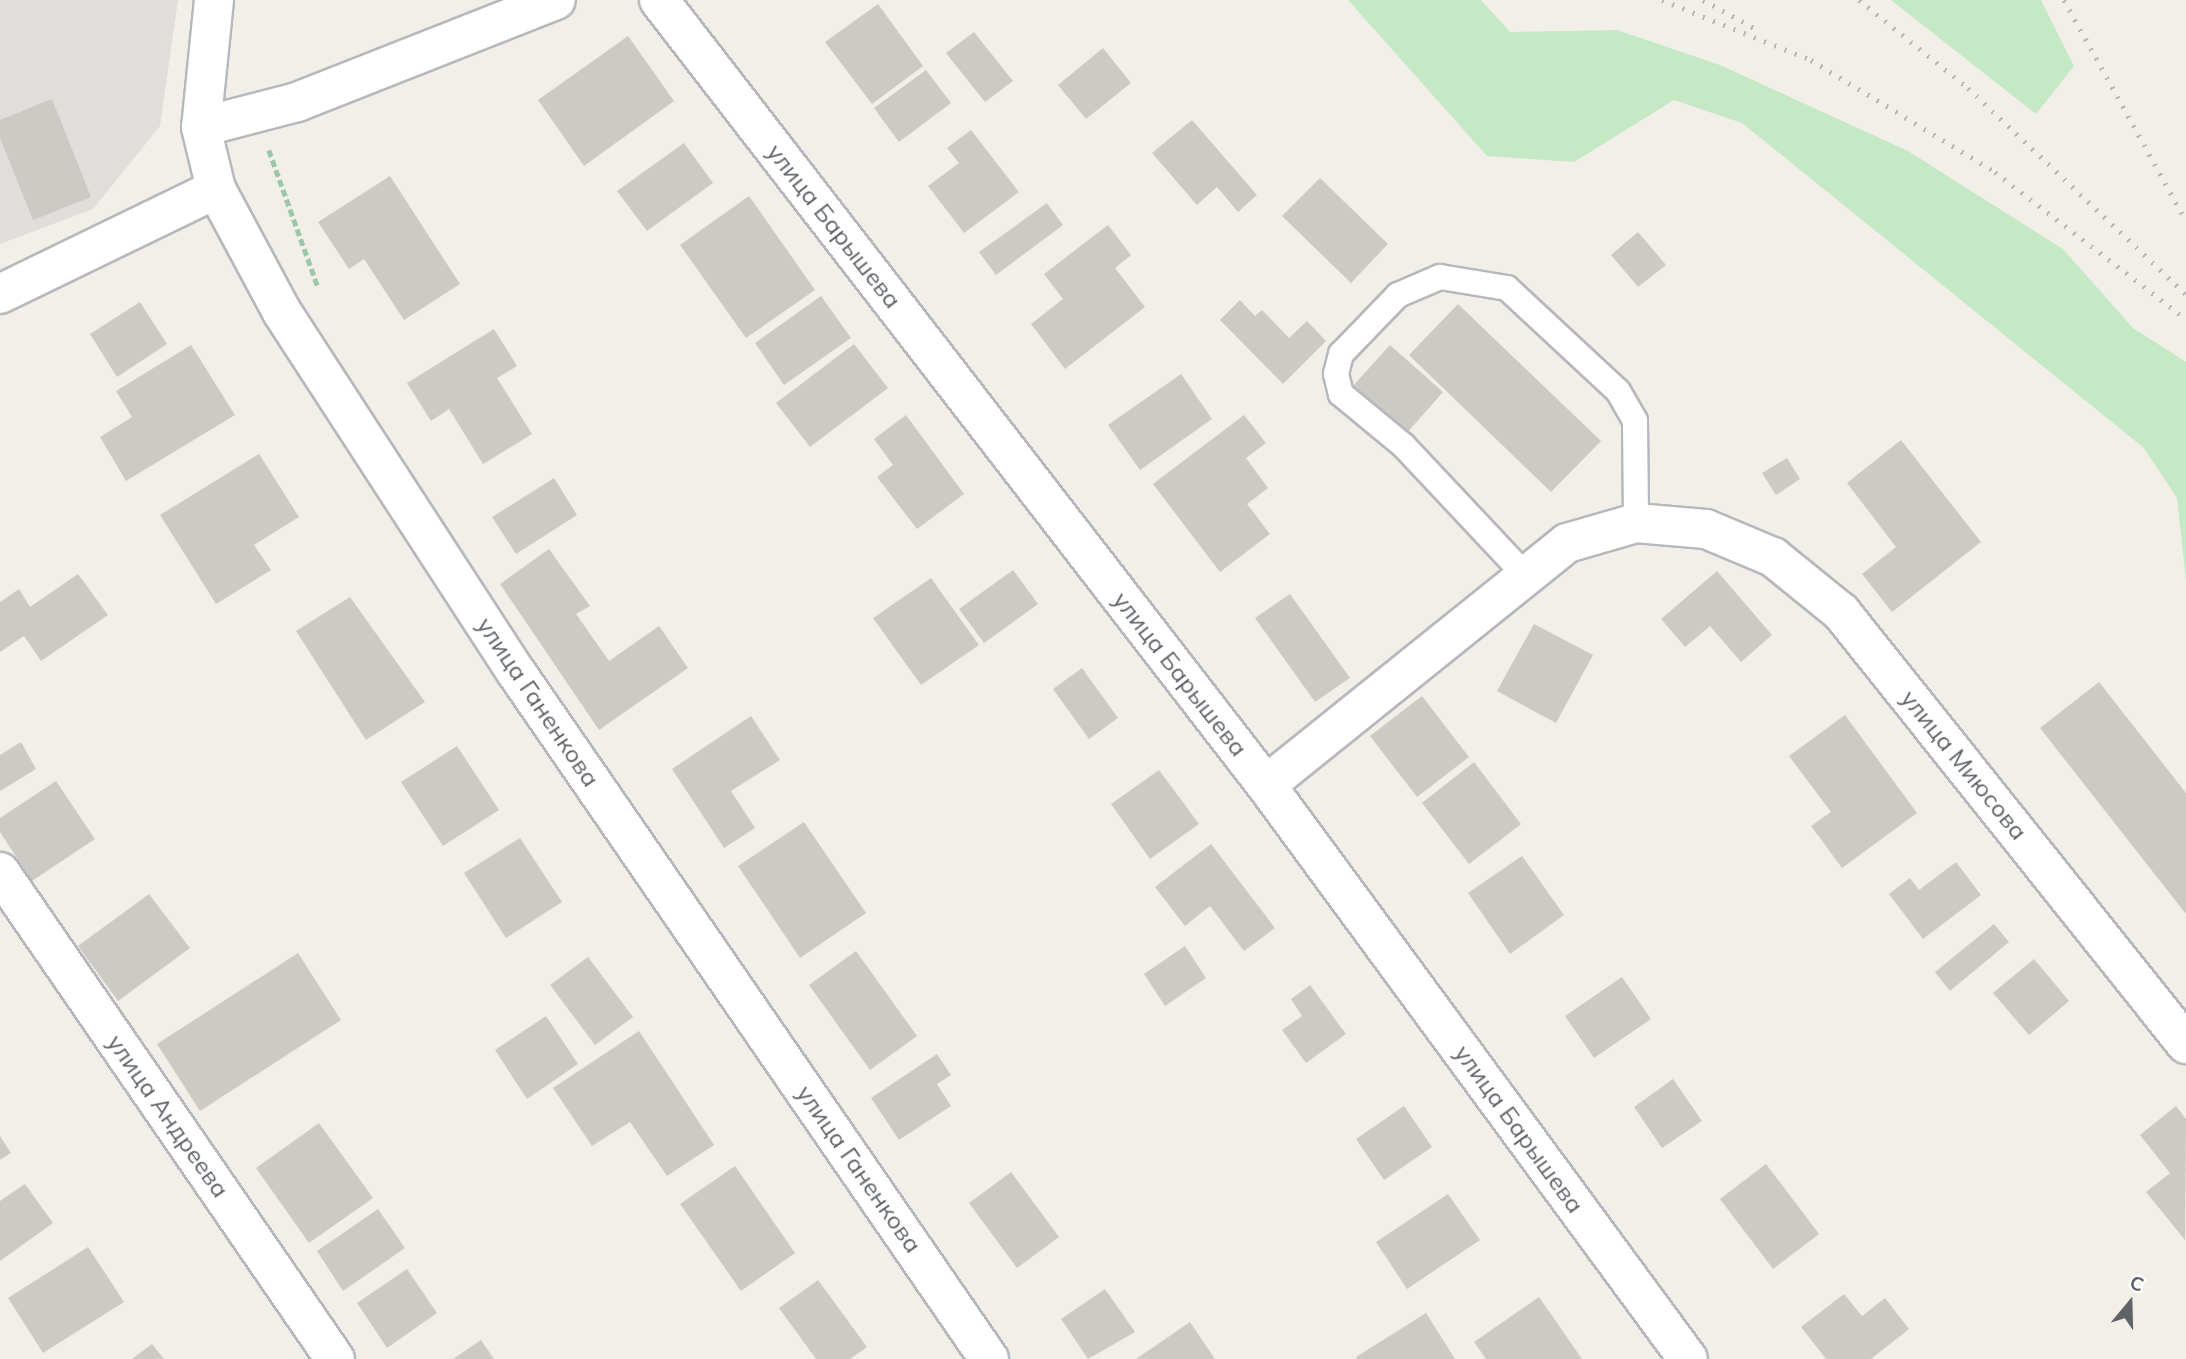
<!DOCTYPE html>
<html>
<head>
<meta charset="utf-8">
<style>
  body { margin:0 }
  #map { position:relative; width:2186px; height:1359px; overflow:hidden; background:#f1efe8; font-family:Mulish,sans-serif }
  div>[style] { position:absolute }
  .industrial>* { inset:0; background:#e0deda }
  .green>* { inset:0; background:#c5e8c5 }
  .building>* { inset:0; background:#cccac5 }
  .path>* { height:4.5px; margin-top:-2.25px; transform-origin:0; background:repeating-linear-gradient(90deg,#9cc7a9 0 7px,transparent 0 10.5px) }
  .roads { filter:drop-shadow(2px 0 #b5b8bc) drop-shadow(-2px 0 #b5b8bc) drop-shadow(0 2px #b5b8bc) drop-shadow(0 -2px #b5b8bc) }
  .lane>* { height:24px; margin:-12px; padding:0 12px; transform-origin:12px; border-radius:12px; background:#fff }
  .street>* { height:38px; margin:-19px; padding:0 19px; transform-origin:19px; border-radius:19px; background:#fff }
  .secondary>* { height:38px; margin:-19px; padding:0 19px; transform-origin:19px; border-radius:19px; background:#fff }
  .rail>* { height:5px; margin-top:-2.5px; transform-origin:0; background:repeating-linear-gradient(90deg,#b6b7b8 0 2px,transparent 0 11px) }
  span { translate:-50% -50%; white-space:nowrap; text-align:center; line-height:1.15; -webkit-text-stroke:5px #fff; paint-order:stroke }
  .street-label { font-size:24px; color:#5f6368 }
  .north { position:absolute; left:2095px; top:1268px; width:70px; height:70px; -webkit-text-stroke:5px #fff; paint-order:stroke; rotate:19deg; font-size:19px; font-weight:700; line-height:28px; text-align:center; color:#5f6368 }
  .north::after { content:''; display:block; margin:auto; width:24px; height:32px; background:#5f6368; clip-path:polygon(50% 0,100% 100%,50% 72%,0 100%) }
</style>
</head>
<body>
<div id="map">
  <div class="industrial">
    <i style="clip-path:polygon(0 0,178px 0,160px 126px,93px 209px,0 244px)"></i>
  </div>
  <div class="green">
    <i style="clip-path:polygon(1348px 0,1481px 0,1510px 32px,1617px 30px,1720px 65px,1908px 151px,2063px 249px,2133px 328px,2186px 362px,2186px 580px,2177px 498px,2144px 448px,1742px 123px,1674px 100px,1574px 162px,1487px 156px)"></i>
    <i style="clip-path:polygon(1891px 0,2041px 0,2074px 66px,2036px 114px)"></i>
  </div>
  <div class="building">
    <i style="clip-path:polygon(878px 4px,923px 66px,872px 104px,825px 42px)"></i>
    <i style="clip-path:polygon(974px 32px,1013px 81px,985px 102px,946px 53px)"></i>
    <i style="clip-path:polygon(628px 36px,674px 101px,584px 166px,538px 100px)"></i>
    <i style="clip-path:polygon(1103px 48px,1131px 83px,1086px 119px,1058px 85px)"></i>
    <i style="clip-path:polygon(926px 70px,951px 103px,899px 142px,874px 108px)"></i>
    <i style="clip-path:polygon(52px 99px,91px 197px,33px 220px,0 138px,0 120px)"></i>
    <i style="clip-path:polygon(1192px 120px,1257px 195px,1238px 212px,1217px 187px,1197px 205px,1152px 153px)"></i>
    <i style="clip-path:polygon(971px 130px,1019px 192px,964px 233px,928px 186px,959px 163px,947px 148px)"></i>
    <i style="clip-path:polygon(684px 143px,713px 183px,647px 231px,617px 191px)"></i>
    <i style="clip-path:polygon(390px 176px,460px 284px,404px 320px,364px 259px,349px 269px,318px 222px)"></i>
    <i style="clip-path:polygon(1320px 178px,1388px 244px,1351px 283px,1282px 216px)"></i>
    <i style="clip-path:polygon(749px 196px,815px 290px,746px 338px,680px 245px)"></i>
    <i style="clip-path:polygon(1047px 203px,1063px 225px,996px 275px,979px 252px)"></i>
    <i style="clip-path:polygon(1108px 225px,1131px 255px,1115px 268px,1145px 307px,1065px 369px,1031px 324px,1063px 299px,1044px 274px)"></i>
    <i style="clip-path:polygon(1638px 232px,1666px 265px,1638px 287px,1611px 255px)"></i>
    <i style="clip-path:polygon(821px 296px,851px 338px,784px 385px,755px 343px)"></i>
    <i style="clip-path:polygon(1240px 300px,1255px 316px,1262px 310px,1289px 338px,1307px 321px,1326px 341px,1283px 384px,1220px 320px)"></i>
    <i style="clip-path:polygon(140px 302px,167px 344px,117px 377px,90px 334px)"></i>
    <i style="clip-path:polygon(1458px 304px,1601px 441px,1551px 492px,1409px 355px)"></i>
    <i style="clip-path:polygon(494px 329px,517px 366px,497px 378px,532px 434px,483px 464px,449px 409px,431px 421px,407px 383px)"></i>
    <i style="clip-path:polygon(854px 344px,888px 388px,810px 447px,776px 403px)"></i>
    <i style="clip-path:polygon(191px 345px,235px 415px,126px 481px,100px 437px,132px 417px,116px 391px)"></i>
    <i style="clip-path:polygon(1390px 345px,1443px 392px,1405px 435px,1351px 388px)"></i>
    <i style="clip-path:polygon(1181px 374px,1212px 419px,1140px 470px,1108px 425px)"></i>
    <i style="clip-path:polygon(906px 415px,964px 494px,917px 529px,877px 477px,893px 465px,874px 439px)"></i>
    <i style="clip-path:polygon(1244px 415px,1266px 443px,1246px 458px,1268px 488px,1247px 504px,1270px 534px,1220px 572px,1153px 484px)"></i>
    <i style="clip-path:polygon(1901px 440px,1981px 542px,1892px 612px,1862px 574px,1896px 547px,1847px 483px)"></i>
    <i style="clip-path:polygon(259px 454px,299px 517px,254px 545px,271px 570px,216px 604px,160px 515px)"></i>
    <i style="clip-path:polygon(1787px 458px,1800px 479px,1776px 495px,1762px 473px)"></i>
    <i style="clip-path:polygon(554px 478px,577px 515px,516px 554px,492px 517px)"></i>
    <i style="clip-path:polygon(549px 549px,590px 606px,576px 614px,609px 661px,659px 626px,688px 668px,599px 730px,500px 584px)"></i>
    <i style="clip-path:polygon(1013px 570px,1038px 604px,984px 643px,959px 609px)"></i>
    <i style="clip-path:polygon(1717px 571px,1772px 635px,1741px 662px,1710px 626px,1685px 647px,1661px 619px)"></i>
    <i style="clip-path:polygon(78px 574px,108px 615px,41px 661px,24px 636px,0 652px,0 602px,19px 589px,30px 607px)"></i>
    <i style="clip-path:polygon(931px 578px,979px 645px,921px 685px,873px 618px)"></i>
    <i style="clip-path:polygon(1290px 594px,1350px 678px,1315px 702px,1255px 618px)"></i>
    <i style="clip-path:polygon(350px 597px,425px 702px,366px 740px,296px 631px)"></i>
    <i style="clip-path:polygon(1534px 624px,1593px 655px,1556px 723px,1497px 691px)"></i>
    <i style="clip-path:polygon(1082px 668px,1118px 718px,1089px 739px,1053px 689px)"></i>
    <i style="clip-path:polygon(2099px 682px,2186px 793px,2186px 914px,2040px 728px)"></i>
    <i style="clip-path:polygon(1422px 696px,1469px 757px,1417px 797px,1370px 736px)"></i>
    <i style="clip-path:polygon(1845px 715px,1917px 813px,1842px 868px,1811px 826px,1831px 812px,1789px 756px)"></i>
    <i style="clip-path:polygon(751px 716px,780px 760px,731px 791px,755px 828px,724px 848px,672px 769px)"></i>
    <i style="clip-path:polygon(21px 742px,36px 769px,0 791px,0 755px)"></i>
    <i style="clip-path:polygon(457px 746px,499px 810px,443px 846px,401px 782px)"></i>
    <i style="clip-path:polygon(1474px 762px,1521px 824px,1469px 864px,1422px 803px)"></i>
    <i style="clip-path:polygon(1159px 770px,1199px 824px,1150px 859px,1111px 804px)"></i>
    <i style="clip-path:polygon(56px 781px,95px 839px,32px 881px,0 832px,0 818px)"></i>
    <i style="clip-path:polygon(804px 822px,866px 913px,800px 958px,738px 866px)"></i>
    <i style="clip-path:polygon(520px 838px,562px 902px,506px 938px,464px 873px)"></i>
    <i style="clip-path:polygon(1211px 844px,1275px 928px,1244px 951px,1210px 906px,1185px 926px,1155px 887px)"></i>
    <i style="clip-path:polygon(1522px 856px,1564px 915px,1510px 954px,1468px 893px)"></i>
    <i style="clip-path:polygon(1956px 862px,1981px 895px,1923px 939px,1889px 894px,1910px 878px,1919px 890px)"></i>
    <i style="clip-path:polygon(149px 894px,190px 948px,118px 1001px,78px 946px)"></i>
    <i style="clip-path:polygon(1994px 924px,2009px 942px,1950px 991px,1935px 972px)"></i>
    <i style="clip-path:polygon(1185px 946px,1206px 978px,1165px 1006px,1144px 974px)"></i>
    <i style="clip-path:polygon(856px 951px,917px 1036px,870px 1070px,809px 985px)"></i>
    <i style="clip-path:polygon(298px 953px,341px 1020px,200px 1111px,157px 1044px)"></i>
    <i style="clip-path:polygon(588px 957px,633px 1017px,595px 1045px,550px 985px)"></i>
    <i style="clip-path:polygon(2034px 959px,2069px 1001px,2029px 1035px,1993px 993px)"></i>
    <i style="clip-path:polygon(1622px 977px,1651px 1019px,1594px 1058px,1565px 1016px)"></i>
    <i style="clip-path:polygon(1310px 985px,1346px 1034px,1306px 1063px,1282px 1030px,1302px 1016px,1291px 999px)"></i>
    <i style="clip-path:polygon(546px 1016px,578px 1064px,527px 1099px,495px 1050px)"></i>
    <i style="clip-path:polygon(639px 1031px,714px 1145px,667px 1176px,630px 1122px,592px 1146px,553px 1088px)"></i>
    <i style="clip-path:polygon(937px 1054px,951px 1075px,937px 1084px,951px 1106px,899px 1140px,871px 1098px)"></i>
    <i style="clip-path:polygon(1673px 1079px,1702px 1121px,1662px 1148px,1634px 1107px)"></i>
    <i style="clip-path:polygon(1404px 1106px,1432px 1147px,1384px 1180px,1356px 1139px)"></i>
    <i style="clip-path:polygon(2176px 1106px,2186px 1119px,2185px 1240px,2146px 1192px,2170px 1173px,2140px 1135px)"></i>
    <i style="clip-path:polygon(319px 1123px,373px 1198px,309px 1243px,256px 1168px)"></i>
    <i style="clip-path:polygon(0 1136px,11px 1153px,0 1160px)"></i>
    <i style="clip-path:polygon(1766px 1164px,1819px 1234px,1773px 1269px,1720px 1199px)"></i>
    <i style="clip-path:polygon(735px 1166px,795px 1253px,741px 1291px,680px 1204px)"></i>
    <i style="clip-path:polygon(1011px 1172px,1059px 1237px,1017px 1268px,969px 1203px)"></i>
    <i style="clip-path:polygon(25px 1184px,53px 1223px,0 1261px,0 1201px)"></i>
    <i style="clip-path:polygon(1448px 1194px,1480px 1240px,1407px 1289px,1376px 1242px)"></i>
    <i style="clip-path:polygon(378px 1209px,405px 1248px,343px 1291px,317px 1251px)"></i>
    <i style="clip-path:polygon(88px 1247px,124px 1302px,43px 1353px,8px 1298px)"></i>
    <i style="clip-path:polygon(407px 1269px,437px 1313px,387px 1348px,357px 1303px)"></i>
    <i style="clip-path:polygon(818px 1280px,867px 1347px,850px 1359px,816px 1359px,779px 1308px)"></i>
    <i style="clip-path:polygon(1105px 1289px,1135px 1332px,1088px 1359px,1061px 1319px)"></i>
    <i style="clip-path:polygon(1844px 1294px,1862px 1316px,1885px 1298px,1909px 1329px,1871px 1359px,1826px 1359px,1801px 1327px)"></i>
    <i style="clip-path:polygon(1539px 1297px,1582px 1359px,1486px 1359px,1474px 1342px)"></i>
    <i style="clip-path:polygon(1426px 1313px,1455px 1359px,1357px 1359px,1356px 1357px)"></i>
    <i style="clip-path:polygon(1190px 1322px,1215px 1359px,1136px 1359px)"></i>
    <i style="clip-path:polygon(481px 1340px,494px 1359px,453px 1359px)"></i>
    <i style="clip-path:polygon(152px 1344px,164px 1359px,132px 1359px)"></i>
  </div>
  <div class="path">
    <i style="left:269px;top:150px;width:145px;rotate:70.3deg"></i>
  </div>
  <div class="roads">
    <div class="lane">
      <i style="left:1526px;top:576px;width:178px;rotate:-133.2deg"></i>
      <i style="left:1404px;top:446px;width:82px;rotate:-140.5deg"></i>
      <i style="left:1341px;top:394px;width:21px;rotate:-104deg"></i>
      <i style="left:1336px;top:374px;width:21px;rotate:-76deg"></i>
      <i style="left:1341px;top:354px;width:82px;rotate:-46deg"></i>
      <i style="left:1398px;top:295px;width:46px;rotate:-23.2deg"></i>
      <i style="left:1440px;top:277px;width:68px;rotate:9.3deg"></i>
      <i style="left:1507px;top:288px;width:151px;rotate:42.9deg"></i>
      <i style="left:1618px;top:391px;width:34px;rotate:60deg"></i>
      <i style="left:1635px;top:421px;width:102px;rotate:89.4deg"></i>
    </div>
    <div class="street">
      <i style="left:659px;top:0;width:992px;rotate:52.29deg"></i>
      <i style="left:1266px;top:785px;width:712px;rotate:53.68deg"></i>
      <i style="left:201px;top:127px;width:99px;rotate:-14.6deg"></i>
      <i style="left:297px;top:102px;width:278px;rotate:-21.5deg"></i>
      <i style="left:1266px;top:785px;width:386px;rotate:-38.8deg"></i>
      <i style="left:1567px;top:543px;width:72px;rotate:-16.2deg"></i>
      <i style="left:1636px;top:523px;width:70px;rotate:4.9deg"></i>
      <i style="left:1706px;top:529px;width:73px;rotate:22.7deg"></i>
      <i style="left:1773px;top:557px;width:87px;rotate:39deg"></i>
      <i style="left:1841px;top:612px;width:553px;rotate:51.39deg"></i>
      <i style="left:0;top:872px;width:591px;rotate:55.48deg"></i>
    </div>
    <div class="secondary">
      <i style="left:214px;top:0;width:128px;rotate:95.8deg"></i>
      <i style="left:201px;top:127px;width:64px;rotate:76.4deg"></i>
      <i style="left:216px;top:189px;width:140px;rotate:61.8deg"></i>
      <i style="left:282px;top:312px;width:429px;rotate:57deg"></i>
      <i style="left:516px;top:672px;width:834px;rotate:55.45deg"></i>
      <i style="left:0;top:294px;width:240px;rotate:-25.9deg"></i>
    </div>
  </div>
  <div class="rail">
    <i style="left:1662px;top:0;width:161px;rotate:21.9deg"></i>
    <i style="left:1811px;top:60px;width:215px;rotate:31.3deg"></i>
    <i style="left:1995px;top:172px;width:241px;rotate:37.6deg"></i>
    <i style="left:1703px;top:0;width:60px;rotate:28.7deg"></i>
    <i style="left:1859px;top:0;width:140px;rotate:38.9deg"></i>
    <i style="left:1968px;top:88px;width:300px;rotate:43.4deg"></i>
    <i style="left:2064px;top:0;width:252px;rotate:61.1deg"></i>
  </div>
  <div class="street-label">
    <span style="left:834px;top:226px;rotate:52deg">улица Барышева</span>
    <span style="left:1180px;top:674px;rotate:52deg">улица Барышева</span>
    <span style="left:538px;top:702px;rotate:56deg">улица Ганенкова</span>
    <span style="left:1964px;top:765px;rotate:51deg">улица Миюсова</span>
    <span style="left:168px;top:1116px;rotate:55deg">улица Андреева</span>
    <span style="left:1519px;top:1129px;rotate:54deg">улица Барышева</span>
    <span style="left:859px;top:1169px;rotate:55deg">улица Ганенкова</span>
  </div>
  <div class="north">С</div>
</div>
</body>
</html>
